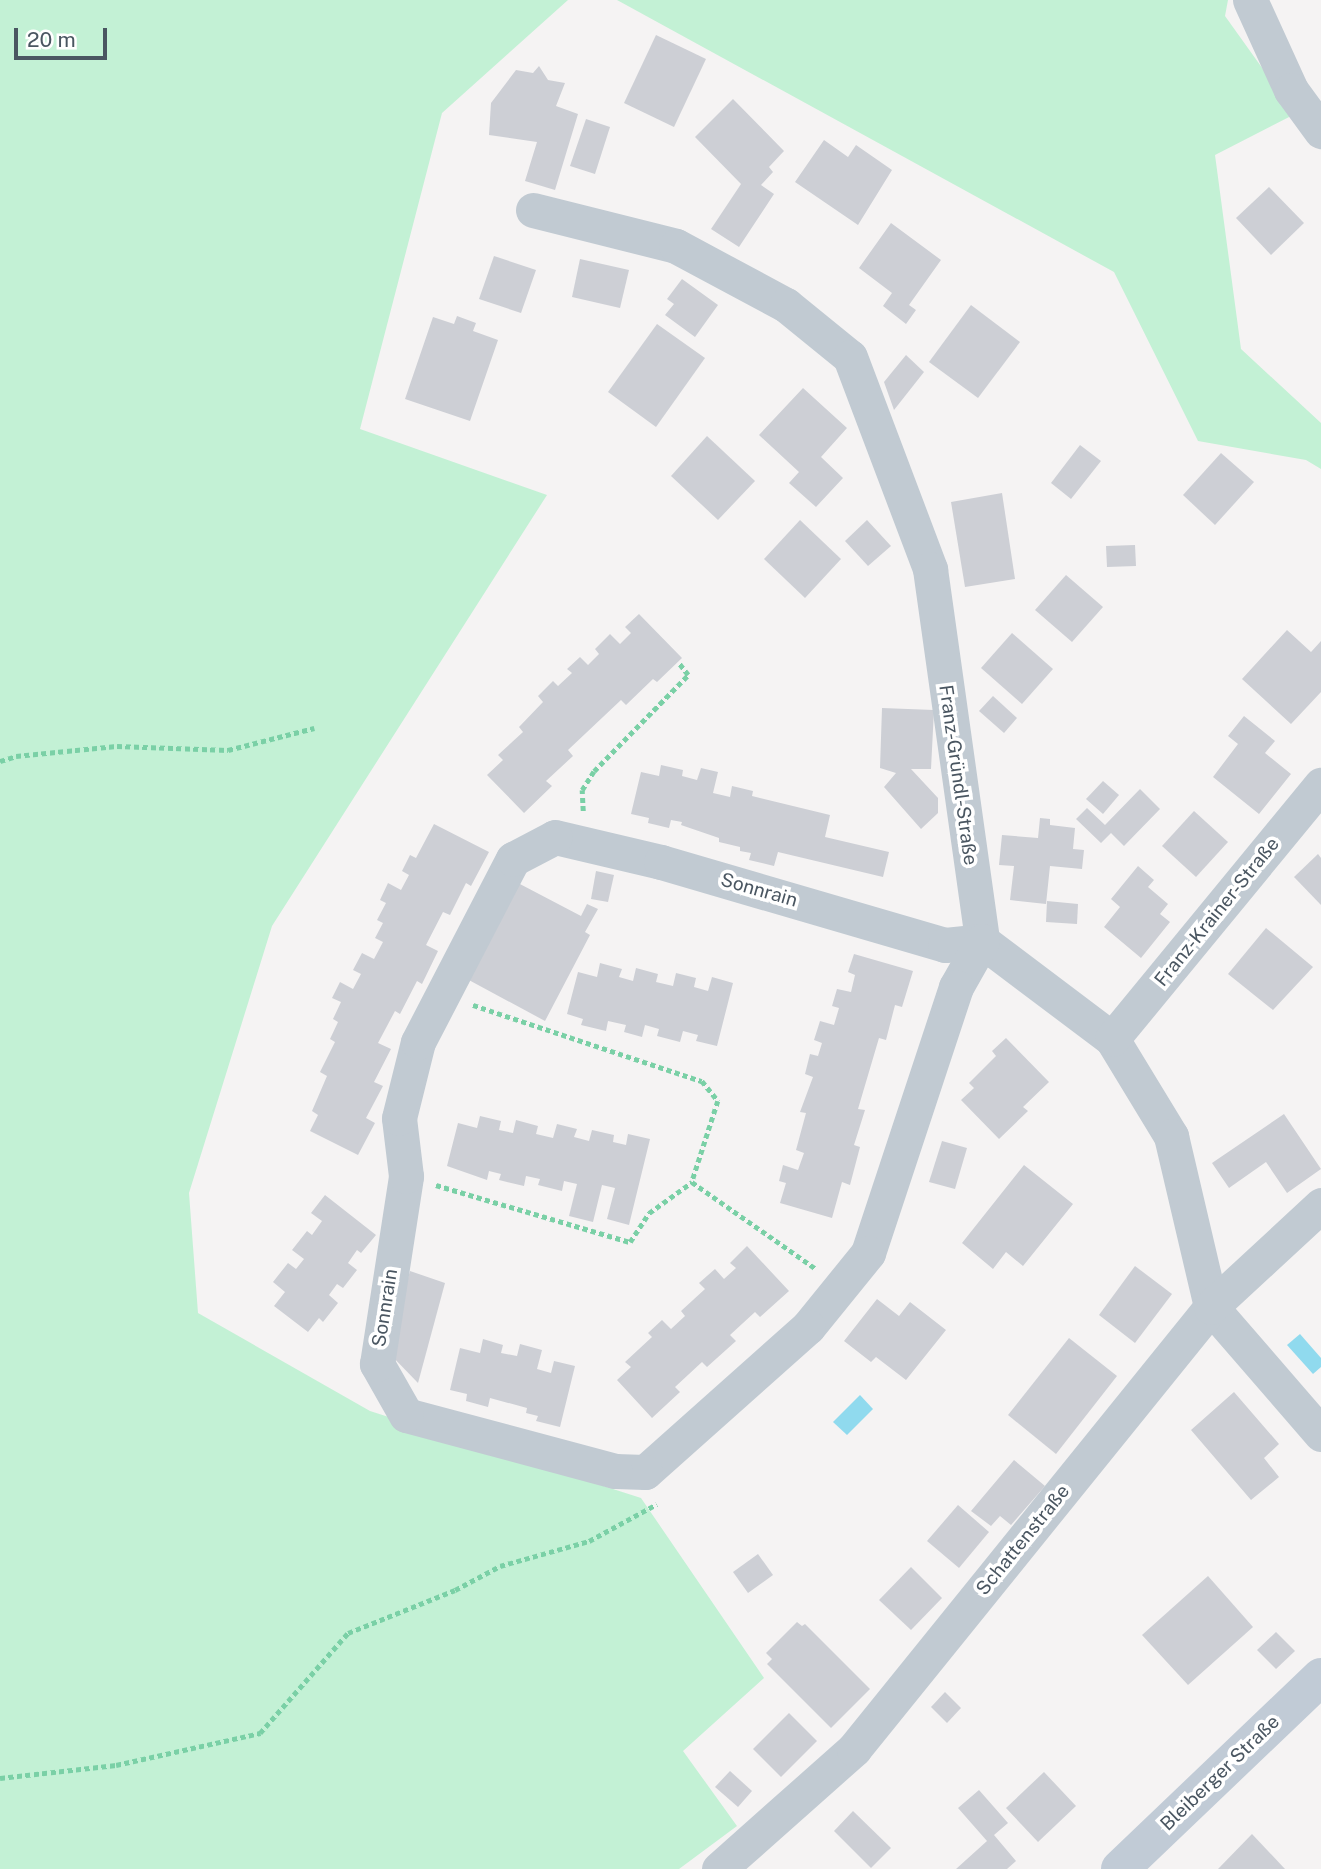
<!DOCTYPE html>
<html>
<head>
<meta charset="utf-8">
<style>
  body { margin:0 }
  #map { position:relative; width:1321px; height:1869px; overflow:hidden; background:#f5f3f3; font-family:"Public Sans",sans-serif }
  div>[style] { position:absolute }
  .green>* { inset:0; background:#c3f1d5 }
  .water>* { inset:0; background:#90daee }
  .building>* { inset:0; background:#cdcfd5 }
  .path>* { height:4.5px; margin-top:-2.25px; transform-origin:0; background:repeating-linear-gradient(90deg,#7ad0a6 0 5px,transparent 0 8.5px) }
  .minor>* { height:35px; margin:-17.5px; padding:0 17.5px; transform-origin:17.5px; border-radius:17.5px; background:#c1cad2 }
  .secondary>* { height:38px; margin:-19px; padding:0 19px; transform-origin:19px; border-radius:19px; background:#c1cbd6 }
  span { translate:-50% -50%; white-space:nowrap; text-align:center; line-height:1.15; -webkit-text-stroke:7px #fff; paint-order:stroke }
  .street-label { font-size:19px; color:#4a5661 }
  .scale { position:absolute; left:14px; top:28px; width:93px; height:32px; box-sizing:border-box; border:4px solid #4a5661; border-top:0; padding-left:9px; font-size:21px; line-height:24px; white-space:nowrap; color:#4a5661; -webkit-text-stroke:5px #fff; paint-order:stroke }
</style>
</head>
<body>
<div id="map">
  <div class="green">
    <i style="clip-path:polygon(0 0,568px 0,442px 113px,360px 429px,547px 495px,272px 926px,189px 1193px,198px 1313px,370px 1411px,641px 1498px,764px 1678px,683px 1751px,737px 1826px,679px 1869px,0 1869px)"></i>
    <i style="clip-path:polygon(617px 0,1228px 0,1225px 16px,1295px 114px,1215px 155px,1241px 349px,1321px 423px,1321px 469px,1306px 460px,1198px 441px,1114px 272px)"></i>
  </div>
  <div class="water">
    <i style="clip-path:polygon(1300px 1334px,1321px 1358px,1321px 1367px,1313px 1374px,1287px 1345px)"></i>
    <i style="clip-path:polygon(860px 1395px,873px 1409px,847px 1435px,833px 1422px)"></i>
  </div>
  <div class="building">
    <i style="clip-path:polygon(656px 35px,706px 59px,674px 127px,624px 103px)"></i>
    <i style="clip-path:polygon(539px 66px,548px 80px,565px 83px,556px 106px,578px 114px,555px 190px,525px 181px,537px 142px,489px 135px,491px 103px,516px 70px,533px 73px)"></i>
    <i style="clip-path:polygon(733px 99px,784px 151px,769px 167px,773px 172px,761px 185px,774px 194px,739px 247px,711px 229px,741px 184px,695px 137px)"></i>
    <i style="clip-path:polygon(586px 119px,610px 127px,595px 174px,570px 166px)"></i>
    <i style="clip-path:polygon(824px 140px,848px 157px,856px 145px,892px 170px,858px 225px,795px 182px)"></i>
    <i style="clip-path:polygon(1269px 187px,1304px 223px,1271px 255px,1236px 218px)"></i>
    <i style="clip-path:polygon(891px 223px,941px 260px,909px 305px,916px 310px,906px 324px,883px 306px,892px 293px,859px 268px)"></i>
    <i style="clip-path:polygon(494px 256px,536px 270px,521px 313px,479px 299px)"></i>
    <i style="clip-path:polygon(580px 259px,629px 270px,620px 308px,572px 297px)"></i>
    <i style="clip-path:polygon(682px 279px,718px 305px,695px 337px,665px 315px,674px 304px,667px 299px)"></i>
    <i style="clip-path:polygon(971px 305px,1020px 342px,978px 398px,929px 362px)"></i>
    <i style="clip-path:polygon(457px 316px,476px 323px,473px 331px,498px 340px,470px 421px,405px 399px,433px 317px,454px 324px)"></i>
    <i style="clip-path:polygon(657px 324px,705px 358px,656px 427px,608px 392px)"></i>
    <i style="clip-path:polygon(906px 355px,924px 372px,894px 410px,884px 382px)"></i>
    <i style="clip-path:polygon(803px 388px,847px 428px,821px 457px,843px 478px,816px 507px,789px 483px,799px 472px,759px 435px)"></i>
    <i style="clip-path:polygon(707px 436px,755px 481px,718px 520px,671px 476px)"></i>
    <i style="clip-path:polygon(1080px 445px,1101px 461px,1071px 499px,1051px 483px)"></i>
    <i style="clip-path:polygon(1221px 453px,1254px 482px,1215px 525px,1183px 495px)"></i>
    <i style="clip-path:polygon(1002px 493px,1015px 579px,965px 587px,951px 502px)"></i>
    <i style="clip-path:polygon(800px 520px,841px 559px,805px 598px,764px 559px)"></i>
    <i style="clip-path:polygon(867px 520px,891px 546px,868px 566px,845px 541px)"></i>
    <i style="clip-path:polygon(1135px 545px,1136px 566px,1107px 567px,1106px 546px)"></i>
    <i style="clip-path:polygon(1066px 575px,1103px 607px,1072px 642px,1035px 610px)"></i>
    <i style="clip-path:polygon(639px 614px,682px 658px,657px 682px,653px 679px,626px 705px,621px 700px,568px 750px,573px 756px,546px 781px,552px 786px,524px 813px,487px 775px,503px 760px,498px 755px,523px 732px,519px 727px,543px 702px,538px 696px,553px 681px,558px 686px,572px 673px,567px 669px,580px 657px,588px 665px,599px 654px,595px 649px,610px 634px,620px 644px,631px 633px,625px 627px)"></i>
    <i style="clip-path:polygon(1287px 630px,1311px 652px,1321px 641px,1321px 692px,1291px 724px,1242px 679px)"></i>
    <i style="clip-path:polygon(1012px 633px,1053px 669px,1022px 704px,981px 668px)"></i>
    <i style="clip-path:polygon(993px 696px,1017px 718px,1004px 733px,979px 711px)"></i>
    <i style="clip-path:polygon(882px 708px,934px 710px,931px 769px,911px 769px,938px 798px,938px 813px,921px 829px,884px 787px,896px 773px,880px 768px)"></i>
    <i style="clip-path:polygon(1244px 716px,1275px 741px,1265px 753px,1291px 774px,1259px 814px,1213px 777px,1238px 744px,1228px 736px)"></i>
    <i style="clip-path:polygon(661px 765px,683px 770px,682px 776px,697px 780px,701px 768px,718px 772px,713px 793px,730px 797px,732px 786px,753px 791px,752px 796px,830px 815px,825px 837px,889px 852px,883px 877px,778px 852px,774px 866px,749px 860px,751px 853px,740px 851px,740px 847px,719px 842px,719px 838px,681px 825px,682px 822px,671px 820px,669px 828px,648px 823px,649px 818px,631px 814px,641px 772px,659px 776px)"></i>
    <i style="clip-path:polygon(1103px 781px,1119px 795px,1103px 814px,1086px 799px)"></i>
    <i style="clip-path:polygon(1140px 789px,1160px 809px,1124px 846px,1111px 833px,1101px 843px,1076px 819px,1087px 808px,1105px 825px)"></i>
    <i style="clip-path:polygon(1194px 811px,1228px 842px,1196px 877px,1162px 846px)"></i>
    <i style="clip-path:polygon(1040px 818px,1050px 819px,1050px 825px,1075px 828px,1073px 849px,1084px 850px,1082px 869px,1050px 866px,1046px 904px,1010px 900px,1014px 866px,999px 865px,1002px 835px,1038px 838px)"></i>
    <i style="clip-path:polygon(434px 824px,489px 852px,471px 886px,466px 883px,450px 915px,443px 912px,426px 945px,438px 951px,422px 984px,417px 981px,400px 1014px,395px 1011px,378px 1043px,391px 1049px,374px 1082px,383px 1086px,366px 1118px,375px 1123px,358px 1155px,310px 1131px,318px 1115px,312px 1111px,327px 1076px,320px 1072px,335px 1042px,330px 1039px,338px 1022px,333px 1019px,341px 1002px,332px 998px,340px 982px,353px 989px,361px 974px,353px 970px,362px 953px,374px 959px,383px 942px,375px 938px,383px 923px,377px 920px,386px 903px,380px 900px,388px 883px,401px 890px,409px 875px,402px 871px,410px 855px,416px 858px)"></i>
    <i style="clip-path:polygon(1318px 854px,1321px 858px,1321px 905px,1294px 877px)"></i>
    <i style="clip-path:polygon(1138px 866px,1154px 880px,1148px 887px,1168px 904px,1160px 914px,1170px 922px,1141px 958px,1104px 927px,1120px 907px,1111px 899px)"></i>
    <i style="clip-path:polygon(596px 871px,614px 875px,608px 902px,591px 899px)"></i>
    <i style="clip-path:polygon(518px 883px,581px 916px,587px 904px,598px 909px,585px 932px,590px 935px,545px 1021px,467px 979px)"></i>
    <i style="clip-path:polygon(1047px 901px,1078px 904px,1077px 924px,1046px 922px)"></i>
    <i style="clip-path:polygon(1266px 928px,1313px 967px,1273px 1010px,1228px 974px)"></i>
    <i style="clip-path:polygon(854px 954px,913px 971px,902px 1007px,895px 1005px,886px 1040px,879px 1038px,858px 1109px,865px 1110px,854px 1145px,860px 1147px,850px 1185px,842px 1182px,832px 1218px,780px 1203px,786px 1183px,779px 1181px,783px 1165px,798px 1170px,804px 1153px,796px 1150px,806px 1113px,800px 1112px,813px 1077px,805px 1074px,810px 1054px,818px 1056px,822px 1043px,814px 1040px,820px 1021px,834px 1025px,839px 1008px,832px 1006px,837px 989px,851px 992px,855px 975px,848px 972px)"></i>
    <i style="clip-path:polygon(600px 963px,622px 969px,619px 977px,633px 981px,636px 968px,658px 974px,656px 982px,673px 986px,676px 973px,696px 978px,694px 987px,708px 991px,712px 977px,733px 983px,717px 1046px,696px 1041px,698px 1035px,683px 1031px,680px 1042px,657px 1036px,659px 1029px,645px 1025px,642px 1037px,624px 1032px,626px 1025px,608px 1021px,606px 1031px,581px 1025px,583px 1019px,567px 1014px,578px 972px,597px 977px)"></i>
    <i style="clip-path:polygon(1006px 1038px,1049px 1082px,1023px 1107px,1028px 1111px,999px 1139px,961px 1100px,974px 1088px,969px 1083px,996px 1056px,992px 1051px)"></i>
    <i style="clip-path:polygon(1284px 1114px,1321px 1169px,1287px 1193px,1266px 1162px,1229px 1188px,1212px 1163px)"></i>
    <i style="clip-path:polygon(480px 1116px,501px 1121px,499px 1130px,513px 1133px,516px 1120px,538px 1126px,536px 1134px,553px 1138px,557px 1124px,577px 1129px,574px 1137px,589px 1141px,592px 1130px,614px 1135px,613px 1142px,626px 1145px,628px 1134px,650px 1139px,629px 1225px,607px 1219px,615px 1188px,602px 1185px,593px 1222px,569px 1216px,577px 1184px,564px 1181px,562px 1191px,538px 1185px,540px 1179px,526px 1176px,524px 1186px,499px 1180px,501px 1174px,489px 1171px,487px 1180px,447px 1166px,458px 1123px,477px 1128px)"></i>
    <i style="clip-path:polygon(942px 1141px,967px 1148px,955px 1189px,929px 1182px)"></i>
    <i style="clip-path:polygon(1024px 1165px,1073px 1204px,1023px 1266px,1006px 1252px,993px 1269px,962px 1243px)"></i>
    <i style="clip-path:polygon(325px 1195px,376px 1235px,361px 1253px,357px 1250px,348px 1263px,357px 1270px,343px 1288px,337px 1284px,329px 1295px,338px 1303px,323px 1322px,319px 1318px,308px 1332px,274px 1306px,285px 1292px,273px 1282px,288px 1263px,296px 1269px,304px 1259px,292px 1250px,307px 1231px,312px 1235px,322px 1221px,311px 1213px)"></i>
    <i style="clip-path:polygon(747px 1246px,789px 1291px,760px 1317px,755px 1312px,730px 1335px,736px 1341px,707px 1367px,702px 1362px,675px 1387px,680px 1392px,652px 1418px,617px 1380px,631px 1367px,625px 1362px,652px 1337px,648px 1333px,662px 1320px,671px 1329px,685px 1316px,681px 1311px,705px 1289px,699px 1283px,715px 1269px,724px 1279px,736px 1268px,730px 1263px)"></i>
    <i style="clip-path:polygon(1135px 1266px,1172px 1294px,1135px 1343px,1099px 1315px)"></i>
    <i style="clip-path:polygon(410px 1271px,445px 1283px,418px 1383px,387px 1351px)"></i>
    <i style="clip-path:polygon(877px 1299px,899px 1316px,910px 1302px,946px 1330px,906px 1380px,876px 1357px,871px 1362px,844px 1341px)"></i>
    <i style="clip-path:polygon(1069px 1338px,1117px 1376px,1056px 1454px,1008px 1415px)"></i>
    <i style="clip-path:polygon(483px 1339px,503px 1345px,501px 1353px,517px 1356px,520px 1344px,542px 1350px,537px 1369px,551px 1373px,554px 1361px,575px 1366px,560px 1427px,536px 1421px,538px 1416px,526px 1413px,527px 1408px,490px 1398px,488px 1407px,466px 1401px,467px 1394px,450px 1390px,460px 1348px,480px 1353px)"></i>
    <i style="clip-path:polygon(1234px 1392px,1279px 1444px,1264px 1458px,1279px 1477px,1251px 1500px,1191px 1430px)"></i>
    <i style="clip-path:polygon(1014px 1460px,1045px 1486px,1011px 1525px,1000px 1516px,991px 1526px,971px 1511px)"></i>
    <i style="clip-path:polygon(958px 1505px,989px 1532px,959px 1568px,927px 1541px)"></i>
    <i style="clip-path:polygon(758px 1554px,773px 1575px,748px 1593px,733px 1572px)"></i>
    <i style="clip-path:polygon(911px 1567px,942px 1598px,911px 1630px,879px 1600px)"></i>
    <i style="clip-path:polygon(1208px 1576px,1253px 1627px,1188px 1685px,1142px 1635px)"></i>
    <i style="clip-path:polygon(797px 1622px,802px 1626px,805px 1624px,870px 1689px,831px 1728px,767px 1664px,772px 1659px,766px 1653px)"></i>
    <i style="clip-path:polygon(1276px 1632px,1295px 1651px,1276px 1669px,1257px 1650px)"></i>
    <i style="clip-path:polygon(945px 1692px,961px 1708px,947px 1723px,931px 1707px)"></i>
    <i style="clip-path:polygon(789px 1713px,817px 1741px,781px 1777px,753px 1749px)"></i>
    <i style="clip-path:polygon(730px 1771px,752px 1791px,738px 1807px,715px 1787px)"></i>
    <i style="clip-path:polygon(1044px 1772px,1076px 1806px,1038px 1842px,1006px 1808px)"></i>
    <i style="clip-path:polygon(979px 1790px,1008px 1823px,994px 1835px,1016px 1861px,1007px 1869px,956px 1869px,987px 1841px,958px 1808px)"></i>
    <i style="clip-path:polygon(853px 1811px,891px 1848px,871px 1868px,834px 1831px)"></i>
    <i style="clip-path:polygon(1252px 1834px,1285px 1869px,1218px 1869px)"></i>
  </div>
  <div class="path">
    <i style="left:0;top:761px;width:17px;rotate:-17deg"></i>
    <i style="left:16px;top:756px;width:101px;rotate:-5.7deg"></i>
    <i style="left:117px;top:746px;width:111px;rotate:2.1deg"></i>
    <i style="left:228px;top:750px;width:89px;rotate:-14.3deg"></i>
    <i style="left:583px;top:811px;width:21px;rotate:-93deg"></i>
    <i style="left:582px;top:790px;width:22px;rotate:-58deg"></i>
    <i style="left:594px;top:771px;width:134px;rotate:-45.6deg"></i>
    <i style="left:688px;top:675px;width:16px;rotate:-128deg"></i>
    <i style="left:473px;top:1005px;width:241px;rotate:18.4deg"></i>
    <i style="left:702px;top:1081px;width:26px;rotate:51deg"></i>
    <i style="left:718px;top:1101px;width:85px;rotate:107.8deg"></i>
    <i style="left:692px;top:1182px;width:150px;rotate:35deg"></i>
    <i style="left:436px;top:1185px;width:202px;rotate:16.4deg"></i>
    <i style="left:630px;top:1242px;width:35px;rotate:-57deg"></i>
    <i style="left:649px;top:1213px;width:53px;rotate:-35.8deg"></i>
    <i style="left:0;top:1778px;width:117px;rotate:-6.4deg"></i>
    <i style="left:116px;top:1765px;width:148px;rotate:-12.5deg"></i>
    <i style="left:260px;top:1733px;width:133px;rotate:-48.7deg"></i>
    <i style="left:348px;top:1633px;width:115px;rotate:-21.9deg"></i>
    <i style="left:455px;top:1590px;width:51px;rotate:-28.1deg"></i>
    <i style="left:500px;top:1566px;width:92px;rotate:-15.7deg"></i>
    <i style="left:589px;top:1541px;width:77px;rotate:-28.6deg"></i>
  </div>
  <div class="minor">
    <i style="left:1250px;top:0;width:99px;rotate:65.5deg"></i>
    <i style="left:1291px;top:90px;width:51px;rotate:53.8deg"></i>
    <i style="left:533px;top:210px;width:147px;rotate:14.1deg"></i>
    <i style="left:676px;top:246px;width:125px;rotate:28.2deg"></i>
    <i style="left:786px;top:305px;width:82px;rotate:39.1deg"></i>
    <i style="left:850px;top:357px;width:227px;rotate:69.3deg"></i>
    <i style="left:930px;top:569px;width:376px;rotate:82deg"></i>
    <i style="left:982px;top:941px;width:163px;rotate:37deg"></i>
    <i style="left:1112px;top:1039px;width:114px;rotate:58.7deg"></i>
    <i style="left:1171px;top:1136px;width:176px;rotate:76.8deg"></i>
    <i style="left:1211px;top:1307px;width:168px;rotate:49.1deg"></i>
    <i style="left:555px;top:837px;width:109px;rotate:13.3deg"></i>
    <i style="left:661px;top:862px;width:296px;rotate:16.3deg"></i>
    <i style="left:945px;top:945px;width:37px;rotate:-6deg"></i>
    <i style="left:982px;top:941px;width:53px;rotate:119.5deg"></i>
    <i style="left:956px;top:987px;width:280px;rotate:108.3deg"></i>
    <i style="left:868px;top:1253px;width:95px;rotate:129deg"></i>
    <i style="left:808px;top:1327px;width:218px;rotate:138.3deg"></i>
    <i style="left:645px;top:1472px;width:30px;rotate:-178deg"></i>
    <i style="left:615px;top:1471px;width:216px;rotate:-165deg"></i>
    <i style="left:406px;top:1415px;width:59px;rotate:-119.6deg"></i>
    <i style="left:377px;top:1364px;width:190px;rotate:-81.2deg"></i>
    <i style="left:406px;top:1176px;width:58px;rotate:-96.9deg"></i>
    <i style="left:399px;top:1118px;width:78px;rotate:-76deg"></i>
    <i style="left:418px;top:1042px;width:206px;rotate:-62.6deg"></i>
    <i style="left:513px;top:859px;width:47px;rotate:-27.6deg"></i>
    <i style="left:1112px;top:1039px;width:329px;rotate:-50.6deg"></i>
    <i style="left:719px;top:1869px;width:181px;rotate:-41.6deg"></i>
    <i style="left:854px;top:1749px;width:568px;rotate:-51.07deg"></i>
    <i style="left:1211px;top:1307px;width:150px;rotate:-42.8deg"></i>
  </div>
  <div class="secondary">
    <i style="left:1120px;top:1869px;width:278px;rotate:-43.7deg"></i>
  </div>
  <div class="street-label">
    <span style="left:958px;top:775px;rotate:82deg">Franz-Gründl-Straße</span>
    <span style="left:759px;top:890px;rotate:16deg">Sonnrain</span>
    <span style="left:1217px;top:912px;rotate:-51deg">Franz-Krainer-Straße</span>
    <span style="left:385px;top:1308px;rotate:-81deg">Sonnrain</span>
    <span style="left:1023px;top:1540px;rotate:-51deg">Schattenstraße</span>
    <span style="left:1220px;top:1773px;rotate:-44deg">Bleiberger Straße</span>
  </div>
  <div class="scale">20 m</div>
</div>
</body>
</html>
